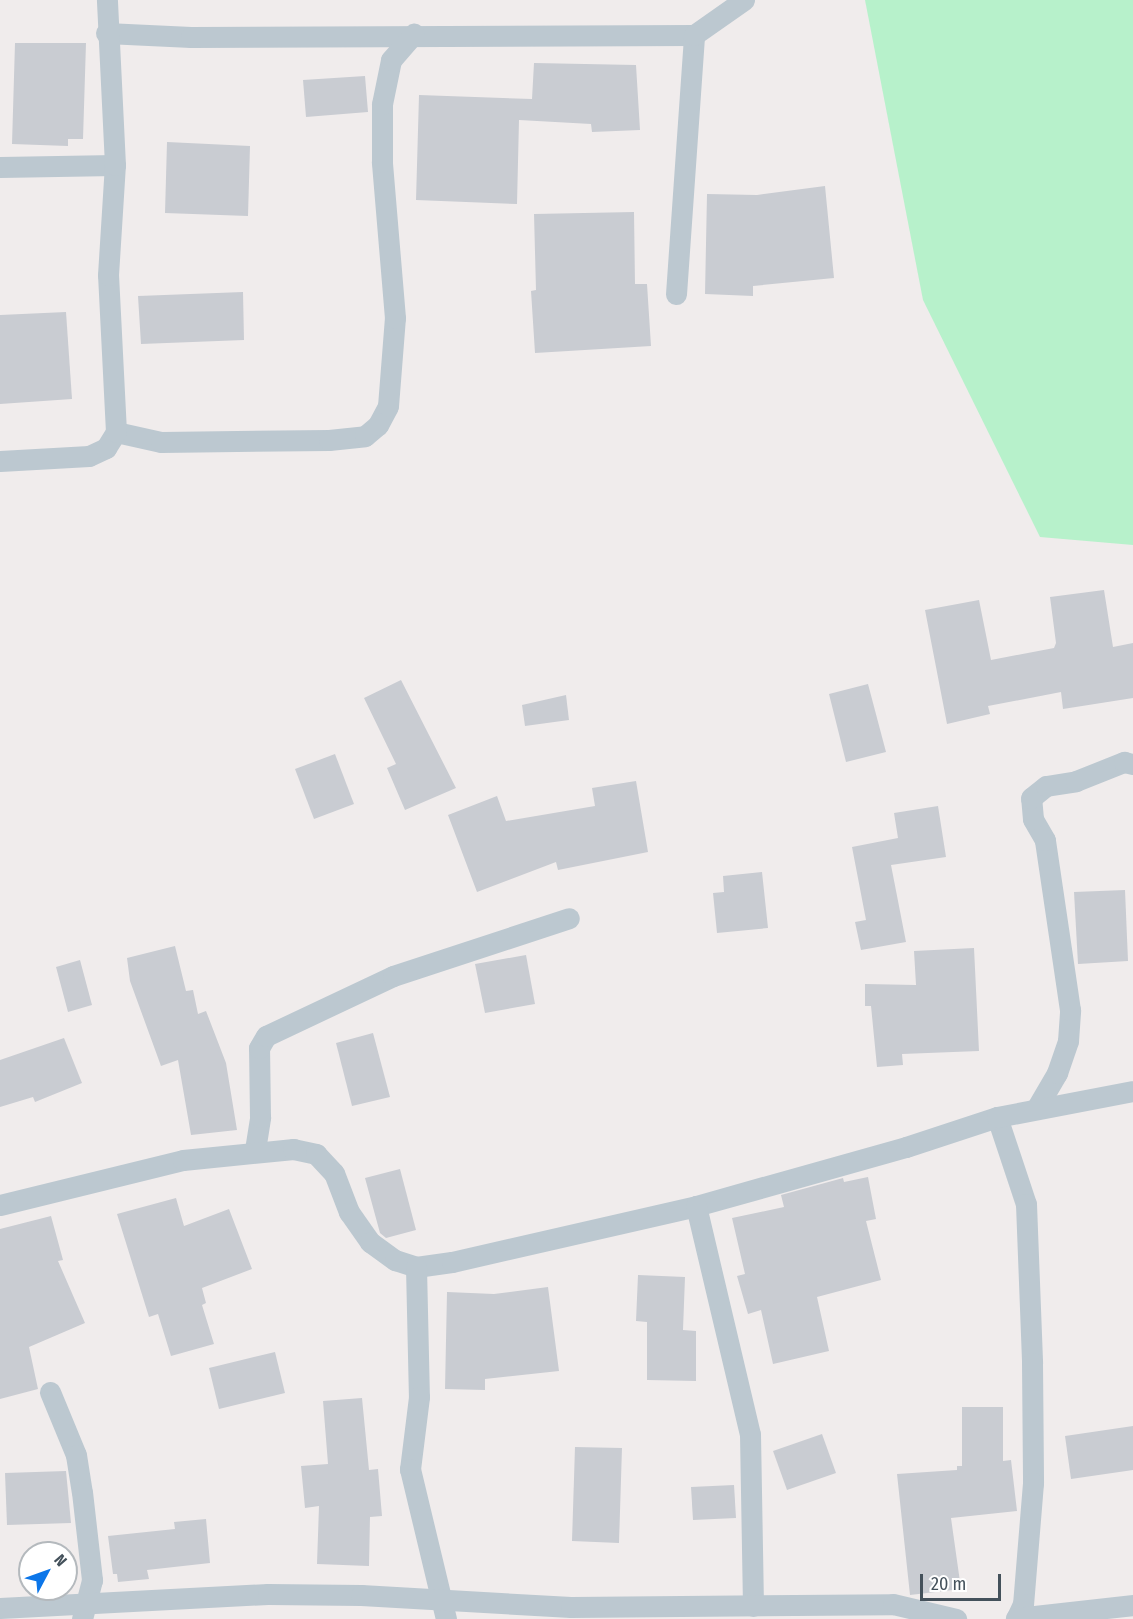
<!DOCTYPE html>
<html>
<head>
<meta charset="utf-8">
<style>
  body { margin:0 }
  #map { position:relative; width:1133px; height:1619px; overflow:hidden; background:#f0ecec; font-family:"Fira Sans Condensed",sans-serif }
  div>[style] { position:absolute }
  .green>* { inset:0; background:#b7f1cb }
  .building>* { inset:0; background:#c9ccd2 }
  .street>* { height:21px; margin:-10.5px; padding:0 10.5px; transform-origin:10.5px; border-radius:10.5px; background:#bcc8d0 }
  span { translate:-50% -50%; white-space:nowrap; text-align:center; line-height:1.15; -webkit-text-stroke:4.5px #fff; paint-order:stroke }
  .north { position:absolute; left:18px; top:1541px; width:60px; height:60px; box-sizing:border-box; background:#fff; border:2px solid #b4b9bd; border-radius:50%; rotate:49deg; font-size:16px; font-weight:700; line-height:24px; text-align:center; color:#44515b }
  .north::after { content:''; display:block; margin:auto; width:21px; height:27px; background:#0c76e9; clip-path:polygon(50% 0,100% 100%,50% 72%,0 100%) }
  .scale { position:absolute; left:920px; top:1574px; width:81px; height:27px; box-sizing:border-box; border:3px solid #44515b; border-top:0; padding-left:8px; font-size:18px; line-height:21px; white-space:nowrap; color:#44515b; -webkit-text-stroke:4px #fff; paint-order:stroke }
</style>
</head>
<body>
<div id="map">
  <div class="green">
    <i style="clip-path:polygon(865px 0,1133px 0,1133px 545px,1040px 537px,923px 300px)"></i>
  </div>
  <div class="building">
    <i style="clip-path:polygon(15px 43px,86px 43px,83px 139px,68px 139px,68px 146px,12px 144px)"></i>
    <i style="clip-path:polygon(534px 63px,636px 65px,640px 130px,592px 132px,591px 124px,519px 120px,517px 204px,416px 200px,419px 95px,532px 99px)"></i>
    <i style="clip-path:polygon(365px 76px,368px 112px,306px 117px,303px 80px)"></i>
    <i style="clip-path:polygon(167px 142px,250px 146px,248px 216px,165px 213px)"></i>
    <i style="clip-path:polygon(825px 186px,834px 278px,753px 286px,753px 296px,705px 294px,707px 194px,757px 195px)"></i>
    <i style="clip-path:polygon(634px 212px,635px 284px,647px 284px,651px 346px,535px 353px,531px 291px,536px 290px,534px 214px)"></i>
    <i style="clip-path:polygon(243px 292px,244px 340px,141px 344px,138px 296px)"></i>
    <i style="clip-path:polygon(66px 312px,72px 399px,0 404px,0 315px)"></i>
    <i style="clip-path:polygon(1104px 590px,1113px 647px,1133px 643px,1133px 698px,1063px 709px,1061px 692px,988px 706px,990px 714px,947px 724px,925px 610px,979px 600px,991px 660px,1054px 648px,1056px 643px,1050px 597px)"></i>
    <i style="clip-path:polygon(401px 680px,456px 788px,405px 810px,387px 768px,396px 764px,364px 698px)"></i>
    <i style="clip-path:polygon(868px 684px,886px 752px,846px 762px,829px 694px)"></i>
    <i style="clip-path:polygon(566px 695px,569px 720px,525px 726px,522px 705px)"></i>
    <i style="clip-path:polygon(335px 754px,354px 804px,314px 819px,295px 769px)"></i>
    <i style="clip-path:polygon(636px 781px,648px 852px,558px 870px,556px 862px,477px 892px,448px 815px,497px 796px,506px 821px,595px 806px,592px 788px)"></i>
    <i style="clip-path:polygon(938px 806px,946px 857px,891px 865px,906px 942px,861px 950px,855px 922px,866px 920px,852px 847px,898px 838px,894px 813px)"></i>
    <i style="clip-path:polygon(762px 872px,768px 928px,717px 933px,713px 893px,724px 892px,723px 876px)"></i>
    <i style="clip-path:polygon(1125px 890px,1128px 961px,1078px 964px,1074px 892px)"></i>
    <i style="clip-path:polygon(175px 946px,186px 991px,193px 990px,198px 1014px,206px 1011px,226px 1063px,237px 1130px,191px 1135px,178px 1060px,161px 1066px,130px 981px,127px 958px)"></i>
    <i style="clip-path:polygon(974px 948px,979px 1051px,902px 1054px,903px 1065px,877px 1067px,871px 1006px,865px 1006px,865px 984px,916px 985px,914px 951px)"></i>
    <i style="clip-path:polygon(526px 955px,535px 1004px,485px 1013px,475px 964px)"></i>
    <i style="clip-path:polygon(80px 960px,92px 1005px,68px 1012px,56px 967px)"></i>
    <i style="clip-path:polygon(373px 1033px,390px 1097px,352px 1106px,336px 1043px)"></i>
    <i style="clip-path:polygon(64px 1038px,82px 1083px,35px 1102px,33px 1097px,0 1107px,0 1060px)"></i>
    <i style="clip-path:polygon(400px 1169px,416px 1230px,386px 1238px,380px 1233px,365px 1178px)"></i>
    <i style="clip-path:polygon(868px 1177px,876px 1219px,866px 1221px,881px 1280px,817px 1297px,829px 1351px,773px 1364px,761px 1310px,748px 1314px,737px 1276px,745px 1274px,732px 1218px,784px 1207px,781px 1195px,843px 1178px,844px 1182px)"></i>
    <i style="clip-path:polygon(176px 1198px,184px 1226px,229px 1209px,252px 1269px,202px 1288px,206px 1303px,202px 1305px,214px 1344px,171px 1356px,158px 1314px,149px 1317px,117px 1214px)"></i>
    <i style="clip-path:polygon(51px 1216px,63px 1260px,58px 1261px,85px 1323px,29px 1347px,38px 1389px,0 1399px,0 1229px)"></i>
    <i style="clip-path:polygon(638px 1275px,685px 1277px,683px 1330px,696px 1331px,696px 1381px,647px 1380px,647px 1322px,636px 1321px)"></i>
    <i style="clip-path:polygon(548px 1287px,559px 1371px,485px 1379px,485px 1390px,445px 1389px,447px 1292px,494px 1294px)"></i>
    <i style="clip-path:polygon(275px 1352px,285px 1393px,219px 1409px,209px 1368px)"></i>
    <i style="clip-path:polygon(362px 1398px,369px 1470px,378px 1469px,382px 1516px,370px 1517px,369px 1566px,317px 1564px,319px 1506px,305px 1508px,301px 1466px,328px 1464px,323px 1401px)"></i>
    <i style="clip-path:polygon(962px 1407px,1003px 1407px,1003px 1461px,1011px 1460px,1017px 1511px,951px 1518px,961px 1589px,910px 1595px,897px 1474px,957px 1470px,957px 1466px,962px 1466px)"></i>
    <i style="clip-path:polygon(1133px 1426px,1133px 1470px,1071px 1479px,1065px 1436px)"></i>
    <i style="clip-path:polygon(822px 1434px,836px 1473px,787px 1490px,773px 1451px)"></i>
    <i style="clip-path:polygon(575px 1447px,622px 1448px,619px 1543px,572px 1541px)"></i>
    <i style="clip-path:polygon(66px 1471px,71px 1523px,7px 1525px,5px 1473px)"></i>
    <i style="clip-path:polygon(734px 1485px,736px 1518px,693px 1520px,691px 1487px)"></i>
    <i style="clip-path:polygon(206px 1519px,210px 1563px,147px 1570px,149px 1579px,118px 1582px,117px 1574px,113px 1574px,108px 1536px,175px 1529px,174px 1522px)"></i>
  </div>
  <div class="street">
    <i style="left:106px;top:33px;width:85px;rotate:2.7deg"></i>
    <i style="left:191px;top:37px;width:503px;rotate:-0.23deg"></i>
    <i style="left:0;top:167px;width:115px;rotate:-1deg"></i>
    <i style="left:676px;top:294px;width:260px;rotate:-86deg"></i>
    <i style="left:694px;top:35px;width:61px;rotate:-35deg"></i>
    <i style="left:116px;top:432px;width:46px;rotate:12.5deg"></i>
    <i style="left:161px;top:442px;width:168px;rotate:-0.7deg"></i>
    <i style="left:329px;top:440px;width:36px;rotate:-6deg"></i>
    <i style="left:365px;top:436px;width:17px;rotate:-40deg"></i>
    <i style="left:378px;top:425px;width:21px;rotate:-62deg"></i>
    <i style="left:388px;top:406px;width:88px;rotate:-85.5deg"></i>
    <i style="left:395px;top:318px;width:157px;rotate:-94.8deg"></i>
    <i style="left:382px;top:162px;width:58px;rotate:-90deg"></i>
    <i style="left:382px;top:104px;width:45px;rotate:-78.4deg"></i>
    <i style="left:391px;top:60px;width:35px;rotate:-49deg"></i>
    <i style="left:0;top:461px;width:89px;rotate:-3.2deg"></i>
    <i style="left:89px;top:456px;width:19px;rotate:-25deg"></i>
    <i style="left:106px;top:448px;width:19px;rotate:-58deg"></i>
    <i style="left:116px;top:432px;width:157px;rotate:-92.9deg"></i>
    <i style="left:108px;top:275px;width:110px;rotate:-86.4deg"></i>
    <i style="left:115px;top:165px;width:165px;rotate:-92.8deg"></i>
    <i style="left:1036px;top:1109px;width:42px;rotate:-59.7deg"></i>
    <i style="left:1057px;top:1073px;width:34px;rotate:-71deg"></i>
    <i style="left:1068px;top:1041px;width:31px;rotate:-86deg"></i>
    <i style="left:1070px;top:1010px;width:172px;rotate:-98.4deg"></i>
    <i style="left:1045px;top:840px;width:24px;rotate:-120deg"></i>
    <i style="left:1033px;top:819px;width:21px;rotate:-95deg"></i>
    <i style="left:1031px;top:798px;width:19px;rotate:-39deg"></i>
    <i style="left:1046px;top:786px;width:30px;rotate:-9deg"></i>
    <i style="left:1076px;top:781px;width:52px;rotate:-21.6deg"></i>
    <i style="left:1124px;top:762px;width:9px;rotate:13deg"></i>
    <i style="left:997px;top:1117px;width:92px;rotate:71.6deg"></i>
    <i style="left:1026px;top:1204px;width:159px;rotate:87.8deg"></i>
    <i style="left:1032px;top:1363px;width:120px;rotate:89.5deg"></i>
    <i style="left:1033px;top:1483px;width:121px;rotate:94.7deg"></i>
    <i style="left:1023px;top:1604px;width:17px;rotate:115deg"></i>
    <i style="left:255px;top:1150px;width:33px;rotate:-81deg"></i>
    <i style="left:260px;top:1117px;width:69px;rotate:-90.8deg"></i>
    <i style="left:259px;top:1048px;width:14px;rotate:-60deg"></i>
    <i style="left:266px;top:1036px;width:140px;rotate:-25.3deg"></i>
    <i style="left:393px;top:976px;width:185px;rotate:-18.2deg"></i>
    <i style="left:0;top:1205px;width:188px;rotate:-13.8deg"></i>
    <i style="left:183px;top:1160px;width:111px;rotate:-5.7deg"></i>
    <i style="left:293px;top:1149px;width:24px;rotate:12deg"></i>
    <i style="left:316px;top:1154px;width:26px;rotate:47deg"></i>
    <i style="left:334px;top:1173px;width:42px;rotate:69deg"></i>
    <i style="left:349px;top:1212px;width:37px;rotate:55deg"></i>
    <i style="left:370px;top:1242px;width:31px;rotate:36deg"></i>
    <i style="left:395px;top:1260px;width:22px;rotate:18deg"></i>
    <i style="left:416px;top:1267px;width:36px;rotate:-8deg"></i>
    <i style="left:452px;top:1262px;width:250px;rotate:-12.9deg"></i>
    <i style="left:696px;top:1206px;width:218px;rotate:-15.7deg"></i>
    <i style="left:906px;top:1147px;width:96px;rotate:-18.2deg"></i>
    <i style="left:997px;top:1117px;width:138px;rotate:-10.8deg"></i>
    <i style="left:696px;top:1206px;width:234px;rotate:76.7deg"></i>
    <i style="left:750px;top:1434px;width:172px;rotate:89deg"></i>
    <i style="left:416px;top:1267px;width:130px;rotate:88.7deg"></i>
    <i style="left:419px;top:1397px;width:73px;rotate:97.1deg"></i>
    <i style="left:410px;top:1469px;width:154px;rotate:76.5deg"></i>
    <i style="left:50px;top:1392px;width:68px;rotate:67.6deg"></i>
    <i style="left:76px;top:1455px;width:37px;rotate:81deg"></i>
    <i style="left:82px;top:1492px;width:89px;rotate:83.5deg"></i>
    <i style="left:92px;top:1580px;width:40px;rotate:104.4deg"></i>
    <i style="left:0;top:1608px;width:268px;rotate:-3deg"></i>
    <i style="left:268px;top:1594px;width:93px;rotate:0.6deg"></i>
    <i style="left:361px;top:1595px;width:210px;rotate:3.3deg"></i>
    <i style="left:571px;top:1607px;width:322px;rotate:-0.5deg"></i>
    <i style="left:893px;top:1604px;width:65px;rotate:13.4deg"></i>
    <i style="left:1016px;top:1618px;width:118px;rotate:-6.3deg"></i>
  </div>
  <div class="north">N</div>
  <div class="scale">20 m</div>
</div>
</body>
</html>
